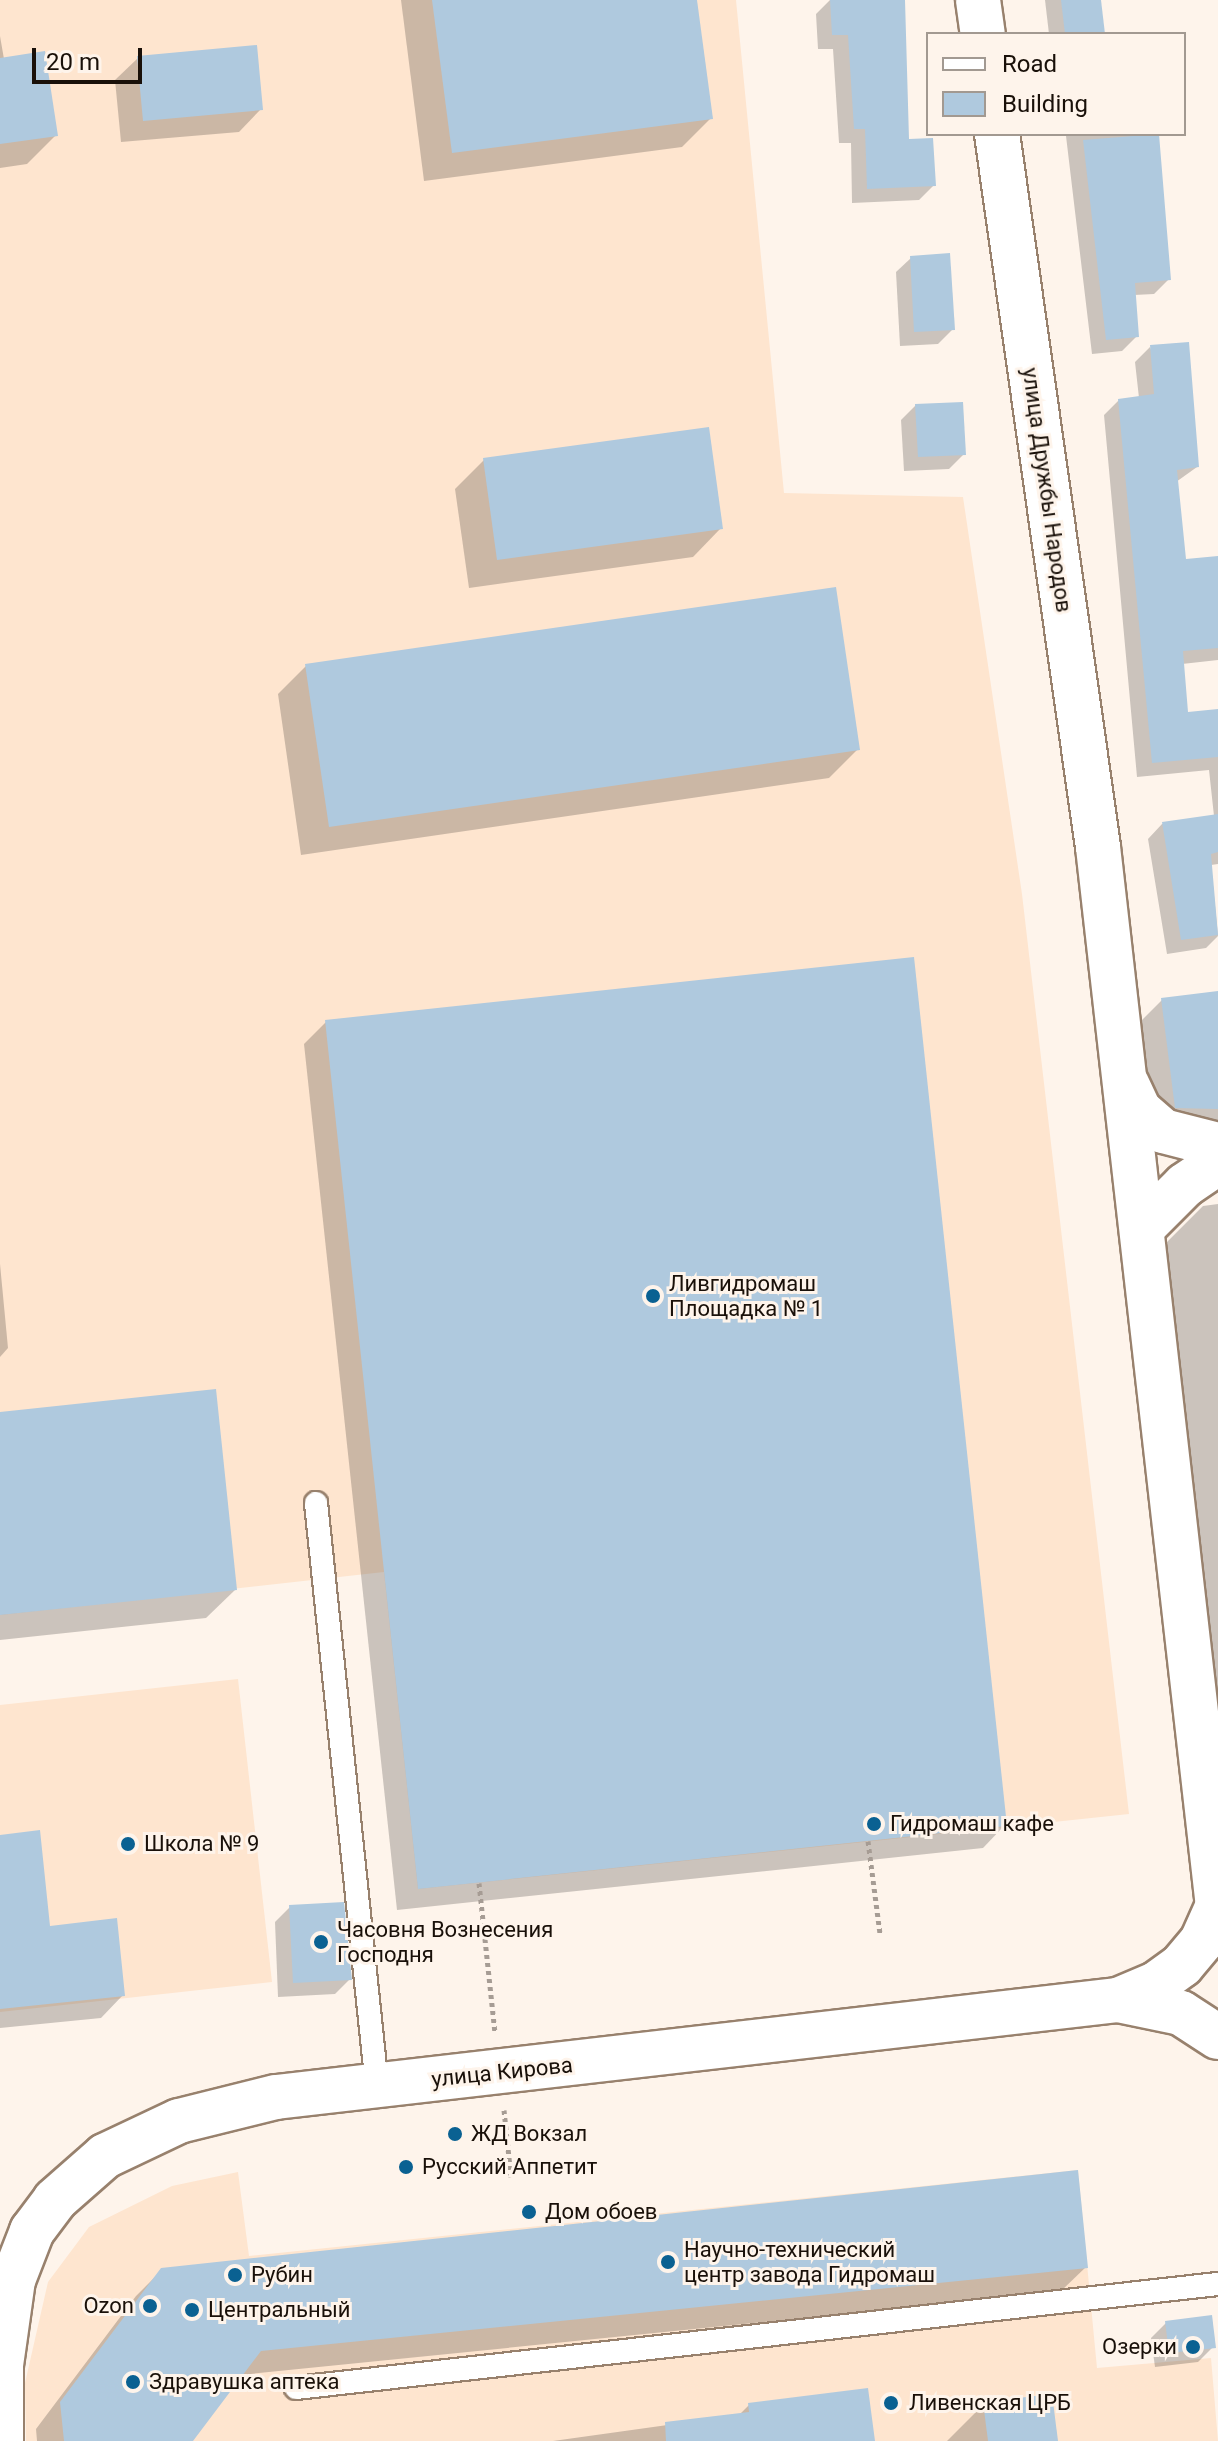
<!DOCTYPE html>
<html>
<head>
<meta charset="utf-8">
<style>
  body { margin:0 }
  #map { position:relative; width:1218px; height:2441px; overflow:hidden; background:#fef4eb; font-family:Roboto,sans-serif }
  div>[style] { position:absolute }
  .built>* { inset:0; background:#fee5cf }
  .shadow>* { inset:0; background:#0003 }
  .building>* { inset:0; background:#afc9de }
  .path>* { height:5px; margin-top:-2.5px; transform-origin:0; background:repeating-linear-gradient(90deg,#a69c94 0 4px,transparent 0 8px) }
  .roads { filter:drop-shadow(2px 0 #98816d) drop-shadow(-2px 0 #98816d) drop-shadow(0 2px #98816d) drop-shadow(0 -2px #98816d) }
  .lane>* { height:22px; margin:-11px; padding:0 11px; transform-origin:11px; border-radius:11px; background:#fff }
  .street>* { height:44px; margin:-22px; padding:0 22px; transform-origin:22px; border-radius:22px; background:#fff }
  .secondary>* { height:44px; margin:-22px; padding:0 22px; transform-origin:22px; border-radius:22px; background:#fff }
  .dots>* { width:22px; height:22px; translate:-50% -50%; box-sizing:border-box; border:4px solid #fef4eb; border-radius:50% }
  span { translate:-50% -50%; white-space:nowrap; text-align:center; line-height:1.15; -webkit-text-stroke:6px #fef4eb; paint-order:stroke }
  .street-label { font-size:22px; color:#191009 }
  .poi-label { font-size:22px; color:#191009 }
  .left { translate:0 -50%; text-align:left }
  .right { translate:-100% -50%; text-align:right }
  .legend { position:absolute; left:926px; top:32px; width:260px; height:104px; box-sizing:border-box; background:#fef4eb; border:2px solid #a29991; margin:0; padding:10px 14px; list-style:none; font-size:24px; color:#191009 }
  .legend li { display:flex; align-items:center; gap:16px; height:40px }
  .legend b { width:40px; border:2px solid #a29991 }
  .scale { position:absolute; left:32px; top:48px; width:110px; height:36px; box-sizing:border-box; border:4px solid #191009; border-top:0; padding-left:10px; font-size:24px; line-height:28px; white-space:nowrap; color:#191009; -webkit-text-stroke:6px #fef4eb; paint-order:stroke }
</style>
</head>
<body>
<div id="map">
  <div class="built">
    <i style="clip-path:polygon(0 0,736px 0,784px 493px,963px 497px,1022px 894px,1129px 1814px,418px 1889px,384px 1572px,0 1615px)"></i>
    <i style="clip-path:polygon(238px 1679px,272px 1982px,0 2012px,0 1705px)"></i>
    <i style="clip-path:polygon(1078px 2170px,1097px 2368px,1211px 2358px,1218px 2441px,26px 2441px,25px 2383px,48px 2282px,89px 2227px,172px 2186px,238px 2172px,249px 2256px)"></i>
  </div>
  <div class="shadow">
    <i style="clip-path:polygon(401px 0,695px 0,711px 118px,682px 147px,424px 181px)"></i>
    <i style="clip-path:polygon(830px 0,903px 0,907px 141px,934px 185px,919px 200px,852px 203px,851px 143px,839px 143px,833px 49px,818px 49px,816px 14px)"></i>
    <i style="clip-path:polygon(1045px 0,1099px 0,1103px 34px,1049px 34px)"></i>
    <i style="clip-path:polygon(0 36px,4px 59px,56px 135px,27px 164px,0 168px)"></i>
    <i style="clip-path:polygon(138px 58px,261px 109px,239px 132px,121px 142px,115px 80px)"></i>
    <i style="clip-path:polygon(1060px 134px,1157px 134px,1169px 279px,1154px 294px,1134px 295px,1137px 336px,1122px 351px,1092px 354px,1066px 136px)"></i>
    <i style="clip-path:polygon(911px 258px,953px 329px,938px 344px,900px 346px,896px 272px)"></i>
    <i style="clip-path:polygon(1150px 347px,1197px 467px,1176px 482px,1184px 561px,1218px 558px,1218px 660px,1182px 664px,1186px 714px,1218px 711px,1218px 864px,1211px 865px,1218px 936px,1206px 948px,1167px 954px,1148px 839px,1162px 824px,1214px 816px,1209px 770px,1137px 777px,1104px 415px,1119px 400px,1139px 398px,1135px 362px)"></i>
    <i style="clip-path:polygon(916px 405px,964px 454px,949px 469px,904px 471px,901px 420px)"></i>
    <i style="clip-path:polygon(484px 460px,721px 528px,693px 557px,469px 588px,455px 489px)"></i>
    <i style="clip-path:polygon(306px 666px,857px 750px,829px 778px,301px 855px,278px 694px)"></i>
    <i style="clip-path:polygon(1218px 993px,1218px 1126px,1149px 1150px,1123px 1039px,1162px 1000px)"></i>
    <i style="clip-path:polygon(326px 1022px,1005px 1825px,983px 1848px,397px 1910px,304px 1044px)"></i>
    <i style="clip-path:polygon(1218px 1204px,1218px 1749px,1164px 1245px,1203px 1206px)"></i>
    <i style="clip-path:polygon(0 1264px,8px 1348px,0 1357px)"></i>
    <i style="clip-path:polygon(0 1414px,235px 1590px,206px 1618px,0 1640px)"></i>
    <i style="clip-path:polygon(0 1837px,48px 1928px,123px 1995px,101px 2018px,0 2028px)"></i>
    <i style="clip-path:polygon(290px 1907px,350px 1979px,335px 1994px,278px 1997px,275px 1922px)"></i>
    <i style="clip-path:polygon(1086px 2267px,1060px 2292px,240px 2375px,190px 2441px,37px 2441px,36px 2429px,136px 2296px,162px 2270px)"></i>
    <i style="clip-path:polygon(1166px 2323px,1213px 2347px,1198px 2362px,1155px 2367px,1151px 2338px)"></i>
    <i style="clip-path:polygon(984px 2404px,1056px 2441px,947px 2441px)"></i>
    <i style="clip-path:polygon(749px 2405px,873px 2441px,553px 2441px,739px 2415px)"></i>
  </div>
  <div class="building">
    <i style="clip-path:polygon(432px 0,697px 0,713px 119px,452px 153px)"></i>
    <i style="clip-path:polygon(830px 0,905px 0,909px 139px,933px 138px,936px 186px,867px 189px,865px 129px,854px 129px,848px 35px,832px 35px)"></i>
    <i style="clip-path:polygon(1061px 0,1101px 0,1105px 34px,1065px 34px)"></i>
    <i style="clip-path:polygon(257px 45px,263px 110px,143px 121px,137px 56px)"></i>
    <i style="clip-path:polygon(45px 51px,58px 136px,0 144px,0 58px)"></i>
    <i style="clip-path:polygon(1159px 134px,1171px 280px,1135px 283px,1139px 337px,1106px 340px,1083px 140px)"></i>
    <i style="clip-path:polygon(950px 253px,955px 330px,914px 332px,910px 256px)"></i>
    <i style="clip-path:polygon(1189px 342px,1199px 467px,1177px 470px,1186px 559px,1218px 556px,1218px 648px,1183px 651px,1188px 712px,1218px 709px,1218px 757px,1152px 763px,1118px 399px,1154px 394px,1150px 345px)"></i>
    <i style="clip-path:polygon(963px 402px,966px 455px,918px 457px,915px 404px)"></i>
    <i style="clip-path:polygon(709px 427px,723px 529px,497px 560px,483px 458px)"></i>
    <i style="clip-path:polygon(836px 587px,860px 750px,329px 827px,305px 664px)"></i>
    <i style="clip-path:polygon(1218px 814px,1218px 852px,1211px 854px,1218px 935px,1181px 940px,1162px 822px)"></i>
    <i style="clip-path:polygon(914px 957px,1007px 1826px,418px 1889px,325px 1020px)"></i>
    <i style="clip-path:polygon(1218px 991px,1218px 1109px,1175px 1108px,1161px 998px)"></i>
    <i style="clip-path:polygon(216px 1389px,237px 1590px,0 1615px,0 1412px)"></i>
    <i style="clip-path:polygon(40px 1830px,50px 1926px,117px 1918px,125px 1996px,0 2009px,0 1835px)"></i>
    <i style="clip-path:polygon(344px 1902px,352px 1980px,293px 1983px,289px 1905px)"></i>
    <i style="clip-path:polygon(1078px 2170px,1088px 2268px,261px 2351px,193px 2441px,64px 2441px,60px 2402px,161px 2268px)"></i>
    <i style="clip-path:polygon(1212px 2315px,1216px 2348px,1169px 2353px,1165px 2321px)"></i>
    <i style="clip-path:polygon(868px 2388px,875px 2441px,666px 2441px,665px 2422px,749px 2412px,748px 2403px)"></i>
    <i style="clip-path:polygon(1052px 2394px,1058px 2441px,988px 2441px,983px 2402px)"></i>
  </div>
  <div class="path">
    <i style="left:868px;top:1841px;width:94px;rotate:82.6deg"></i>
    <i style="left:479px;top:1883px;width:151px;rotate:83.9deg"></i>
    <i style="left:504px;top:2110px;width:67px;rotate:84deg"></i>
  </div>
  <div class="roads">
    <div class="lane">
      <i style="left:316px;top:1503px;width:586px;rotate:84.03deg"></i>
      <i style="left:296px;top:2388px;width:928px;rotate:-6.44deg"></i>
    </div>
    <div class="street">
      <i style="left:978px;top:0;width:34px;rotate:82deg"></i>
      <i style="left:997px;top:134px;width:720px;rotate:81.94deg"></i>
    </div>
    <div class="secondary">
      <i style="left:1098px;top:847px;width:1067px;rotate:83.54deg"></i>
      <i style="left:1127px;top:1084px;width:29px;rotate:65deg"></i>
      <i style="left:1139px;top:1110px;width:32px;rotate:41deg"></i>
      <i style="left:1163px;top:1131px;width:57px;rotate:14.3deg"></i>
      <i style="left:1143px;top:1227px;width:59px;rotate:-45deg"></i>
      <i style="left:1185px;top:1185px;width:40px;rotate:-34deg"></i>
      <i style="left:1118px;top:2000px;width:41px;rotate:-22.8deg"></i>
      <i style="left:1156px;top:1984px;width:32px;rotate:-36deg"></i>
      <i style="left:1182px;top:1965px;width:31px;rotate:-50deg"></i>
      <i style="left:1202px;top:1941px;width:39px;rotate:-66deg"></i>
      <i style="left:1px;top:2441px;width:76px;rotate:-90deg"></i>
      <i style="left:1px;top:2365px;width:86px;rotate:-82deg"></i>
      <i style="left:13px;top:2280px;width:53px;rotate:-68.8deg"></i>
      <i style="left:32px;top:2231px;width:39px;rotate:-53deg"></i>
      <i style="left:55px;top:2200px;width:67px;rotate:-41.3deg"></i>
      <i style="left:105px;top:2156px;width:82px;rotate:-25.3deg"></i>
      <i style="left:179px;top:2121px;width:100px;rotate:-13.9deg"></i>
      <i style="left:276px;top:2097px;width:848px;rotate:-6.57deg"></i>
      <i style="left:1118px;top:2000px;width:64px;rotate:11.7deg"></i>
      <i style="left:1181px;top:2013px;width:44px;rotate:33deg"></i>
    </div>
  </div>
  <div class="dots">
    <i style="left:653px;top:1296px;background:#0a6192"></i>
    <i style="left:874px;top:1824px;background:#0a6192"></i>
    <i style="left:128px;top:1844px;background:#0a6192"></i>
    <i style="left:321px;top:1942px;background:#0a6192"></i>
    <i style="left:455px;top:2134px;background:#0a6192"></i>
    <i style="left:406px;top:2167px;background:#0a6192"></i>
    <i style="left:529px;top:2212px;background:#0a6192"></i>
    <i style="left:668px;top:2262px;background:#0a6192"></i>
    <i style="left:235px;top:2275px;background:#0a6192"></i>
    <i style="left:150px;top:2306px;background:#0a6192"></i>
    <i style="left:192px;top:2310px;background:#0a6192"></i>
    <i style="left:1193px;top:2347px;background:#0a6192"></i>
    <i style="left:133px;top:2382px;background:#0a6192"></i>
    <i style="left:891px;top:2403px;background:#0a6192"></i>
  </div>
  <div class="street-label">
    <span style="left:1047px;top:490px;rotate:82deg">улица Дружбы Народов</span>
    <span style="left:502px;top:2072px;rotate:-6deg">улица Кирова</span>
  </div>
  <div class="poi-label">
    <span class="left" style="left:669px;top:1296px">Ливгидромаш<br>Площадка № 1</span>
    <span class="left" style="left:890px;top:1824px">Гидромаш кафе</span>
    <span class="left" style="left:144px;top:1844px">Школа № 9</span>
    <span class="left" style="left:337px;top:1942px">Часовня Вознесения<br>Господня</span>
    <span class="left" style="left:471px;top:2134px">ЖД Вокзал</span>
    <span class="left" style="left:422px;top:2167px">Русский Аппетит</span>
    <span class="left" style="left:545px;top:2212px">Дом обоев</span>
    <span class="left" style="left:684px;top:2262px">Научно-технический<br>центр завода Гидромаш</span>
    <span class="left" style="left:251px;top:2275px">Рубин</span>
    <span class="right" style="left:134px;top:2306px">Ozon</span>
    <span class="left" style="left:208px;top:2310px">Центральный</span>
    <span class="right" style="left:1177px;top:2347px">Озерки</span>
    <span class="left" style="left:149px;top:2382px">Здравушка аптека</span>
    <span class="left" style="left:909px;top:2403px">Ливенская ЦРБ</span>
  </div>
  <ul class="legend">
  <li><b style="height:10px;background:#fff"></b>Road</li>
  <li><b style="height:22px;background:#afc9de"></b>Building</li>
  </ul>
  <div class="scale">20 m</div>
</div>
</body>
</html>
